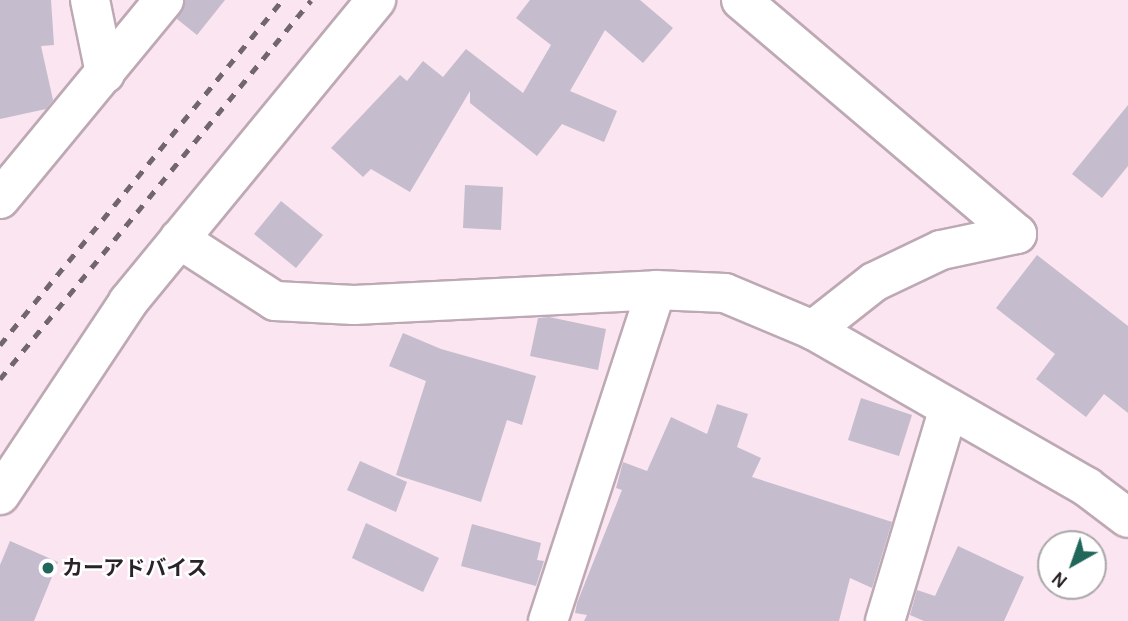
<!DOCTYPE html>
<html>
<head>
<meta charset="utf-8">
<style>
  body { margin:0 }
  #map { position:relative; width:1128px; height:621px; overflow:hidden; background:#fae5f1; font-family:Karla,"Noto Sans JP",sans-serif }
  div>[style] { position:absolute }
  .building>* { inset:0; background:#c5bcce }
  .roads { filter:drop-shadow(2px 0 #bda9b4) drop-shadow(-2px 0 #bda9b4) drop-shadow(0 2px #bda9b4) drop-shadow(0 -2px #bda9b4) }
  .street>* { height:38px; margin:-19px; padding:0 19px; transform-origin:19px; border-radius:19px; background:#fff }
  .secondary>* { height:38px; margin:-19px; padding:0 19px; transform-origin:19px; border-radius:19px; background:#fff }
  .rail>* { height:5px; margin-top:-2.5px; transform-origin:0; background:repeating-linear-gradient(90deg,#72666d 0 9px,transparent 0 18px) }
  .dots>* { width:19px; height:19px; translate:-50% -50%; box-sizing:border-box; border:4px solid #fff; border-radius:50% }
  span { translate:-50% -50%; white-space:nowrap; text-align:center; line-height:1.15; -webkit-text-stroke:5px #fff; paint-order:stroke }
  .poi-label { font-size:21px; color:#2a2327; font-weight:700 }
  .left { translate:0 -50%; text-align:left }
  .north { position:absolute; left:1037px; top:530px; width:70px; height:70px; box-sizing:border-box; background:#fff; border:2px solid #aaa7a9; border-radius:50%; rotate:220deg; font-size:19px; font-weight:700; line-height:28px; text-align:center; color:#2a2327 }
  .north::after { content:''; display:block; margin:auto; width:24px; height:32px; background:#216759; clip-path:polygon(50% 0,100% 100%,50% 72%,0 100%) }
</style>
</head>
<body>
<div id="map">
  <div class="building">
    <i style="clip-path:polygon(0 0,51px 0,54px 45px,41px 46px,53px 100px,46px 109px,0 119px)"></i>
    <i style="clip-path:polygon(185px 0,225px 0,197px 35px,177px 19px)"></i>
    <i style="clip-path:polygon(530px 0,640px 0,673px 28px,643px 63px,605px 30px,570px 91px,617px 111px,604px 142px,562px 124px,537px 156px,470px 103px,470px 91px,410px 192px,371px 169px,363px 177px,331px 148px,400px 75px,407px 81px,423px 61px,443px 77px,466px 49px,523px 93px,551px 45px,516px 18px)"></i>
    <i style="clip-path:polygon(1128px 105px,1128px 166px,1102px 198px,1072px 174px)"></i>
    <i style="clip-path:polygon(465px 185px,503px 187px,501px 230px,463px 228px)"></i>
    <i style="clip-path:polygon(281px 201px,323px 235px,296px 268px,254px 234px)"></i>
    <i style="clip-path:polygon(1037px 255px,1128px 326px,1128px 413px,1104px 394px,1086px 417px,1036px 379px,1055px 354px,996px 308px)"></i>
    <i style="clip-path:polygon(549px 317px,606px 329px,598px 370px,530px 356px,538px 318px)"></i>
    <i style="clip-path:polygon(403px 333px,441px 349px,536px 376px,522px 425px,507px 420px,481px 502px,396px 475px,426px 381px,389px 366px)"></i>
    <i style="clip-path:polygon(861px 398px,912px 415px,899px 456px,848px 440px)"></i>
    <i style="clip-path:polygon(717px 404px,748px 414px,737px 447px,761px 458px,752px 477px,892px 522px,872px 588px,850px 578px,839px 621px,584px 621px,587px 615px,575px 613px,577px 603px,622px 490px,616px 488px,623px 462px,647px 471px,671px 417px,707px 434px)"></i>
    <i style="clip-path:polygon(360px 461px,407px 482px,396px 512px,347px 490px)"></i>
    <i style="clip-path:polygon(366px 523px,439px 558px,423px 592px,352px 558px)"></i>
    <i style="clip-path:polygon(472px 524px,541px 543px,537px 560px,544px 561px,536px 586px,461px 566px)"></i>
    <i style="clip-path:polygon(10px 541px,58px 562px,34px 621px,0 621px,0 565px)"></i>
    <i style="clip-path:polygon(958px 546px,1024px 577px,1004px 621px,924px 621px,910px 615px,917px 590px,935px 596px)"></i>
  </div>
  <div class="roads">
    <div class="street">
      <i style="left:741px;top:0;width:362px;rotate:40.3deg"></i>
      <i style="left:1017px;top:234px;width:78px;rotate:168.1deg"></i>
      <i style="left:941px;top:250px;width:74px;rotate:154.5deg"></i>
      <i style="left:874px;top:282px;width:78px;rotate:141.8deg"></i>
      <i style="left:0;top:199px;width:258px;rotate:-50.5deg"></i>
      <i style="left:179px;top:239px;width:114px;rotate:32.9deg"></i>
      <i style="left:275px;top:301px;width:79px;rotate:2.9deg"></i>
      <i style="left:354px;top:305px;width:302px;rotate:-2.8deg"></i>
      <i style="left:656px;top:290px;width:69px;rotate:2.5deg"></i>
      <i style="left:725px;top:293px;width:95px;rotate:22.8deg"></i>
      <i style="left:813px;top:330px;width:316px;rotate:29.8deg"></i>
      <i style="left:1087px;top:487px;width:51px;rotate:37.1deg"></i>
      <i style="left:548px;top:621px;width:348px;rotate:-71.9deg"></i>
      <i style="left:885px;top:621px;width:222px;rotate:-73.3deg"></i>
    </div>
    <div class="secondary">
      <i style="left:90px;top:0;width:75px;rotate:78.4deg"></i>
      <i style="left:0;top:495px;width:232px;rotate:-56.4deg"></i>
      <i style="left:128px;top:302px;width:391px;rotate:-50.6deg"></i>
    </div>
  </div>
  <div class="rail">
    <i style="left:0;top:345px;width:446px;rotate:-50.7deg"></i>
    <i style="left:0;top:379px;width:490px;rotate:-50.6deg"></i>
  </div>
  <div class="dots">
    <i style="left:48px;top:568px;background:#216759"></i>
  </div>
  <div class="poi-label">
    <span class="left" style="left:62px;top:568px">カーアドバイス</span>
  </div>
  <div class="north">N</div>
</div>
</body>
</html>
